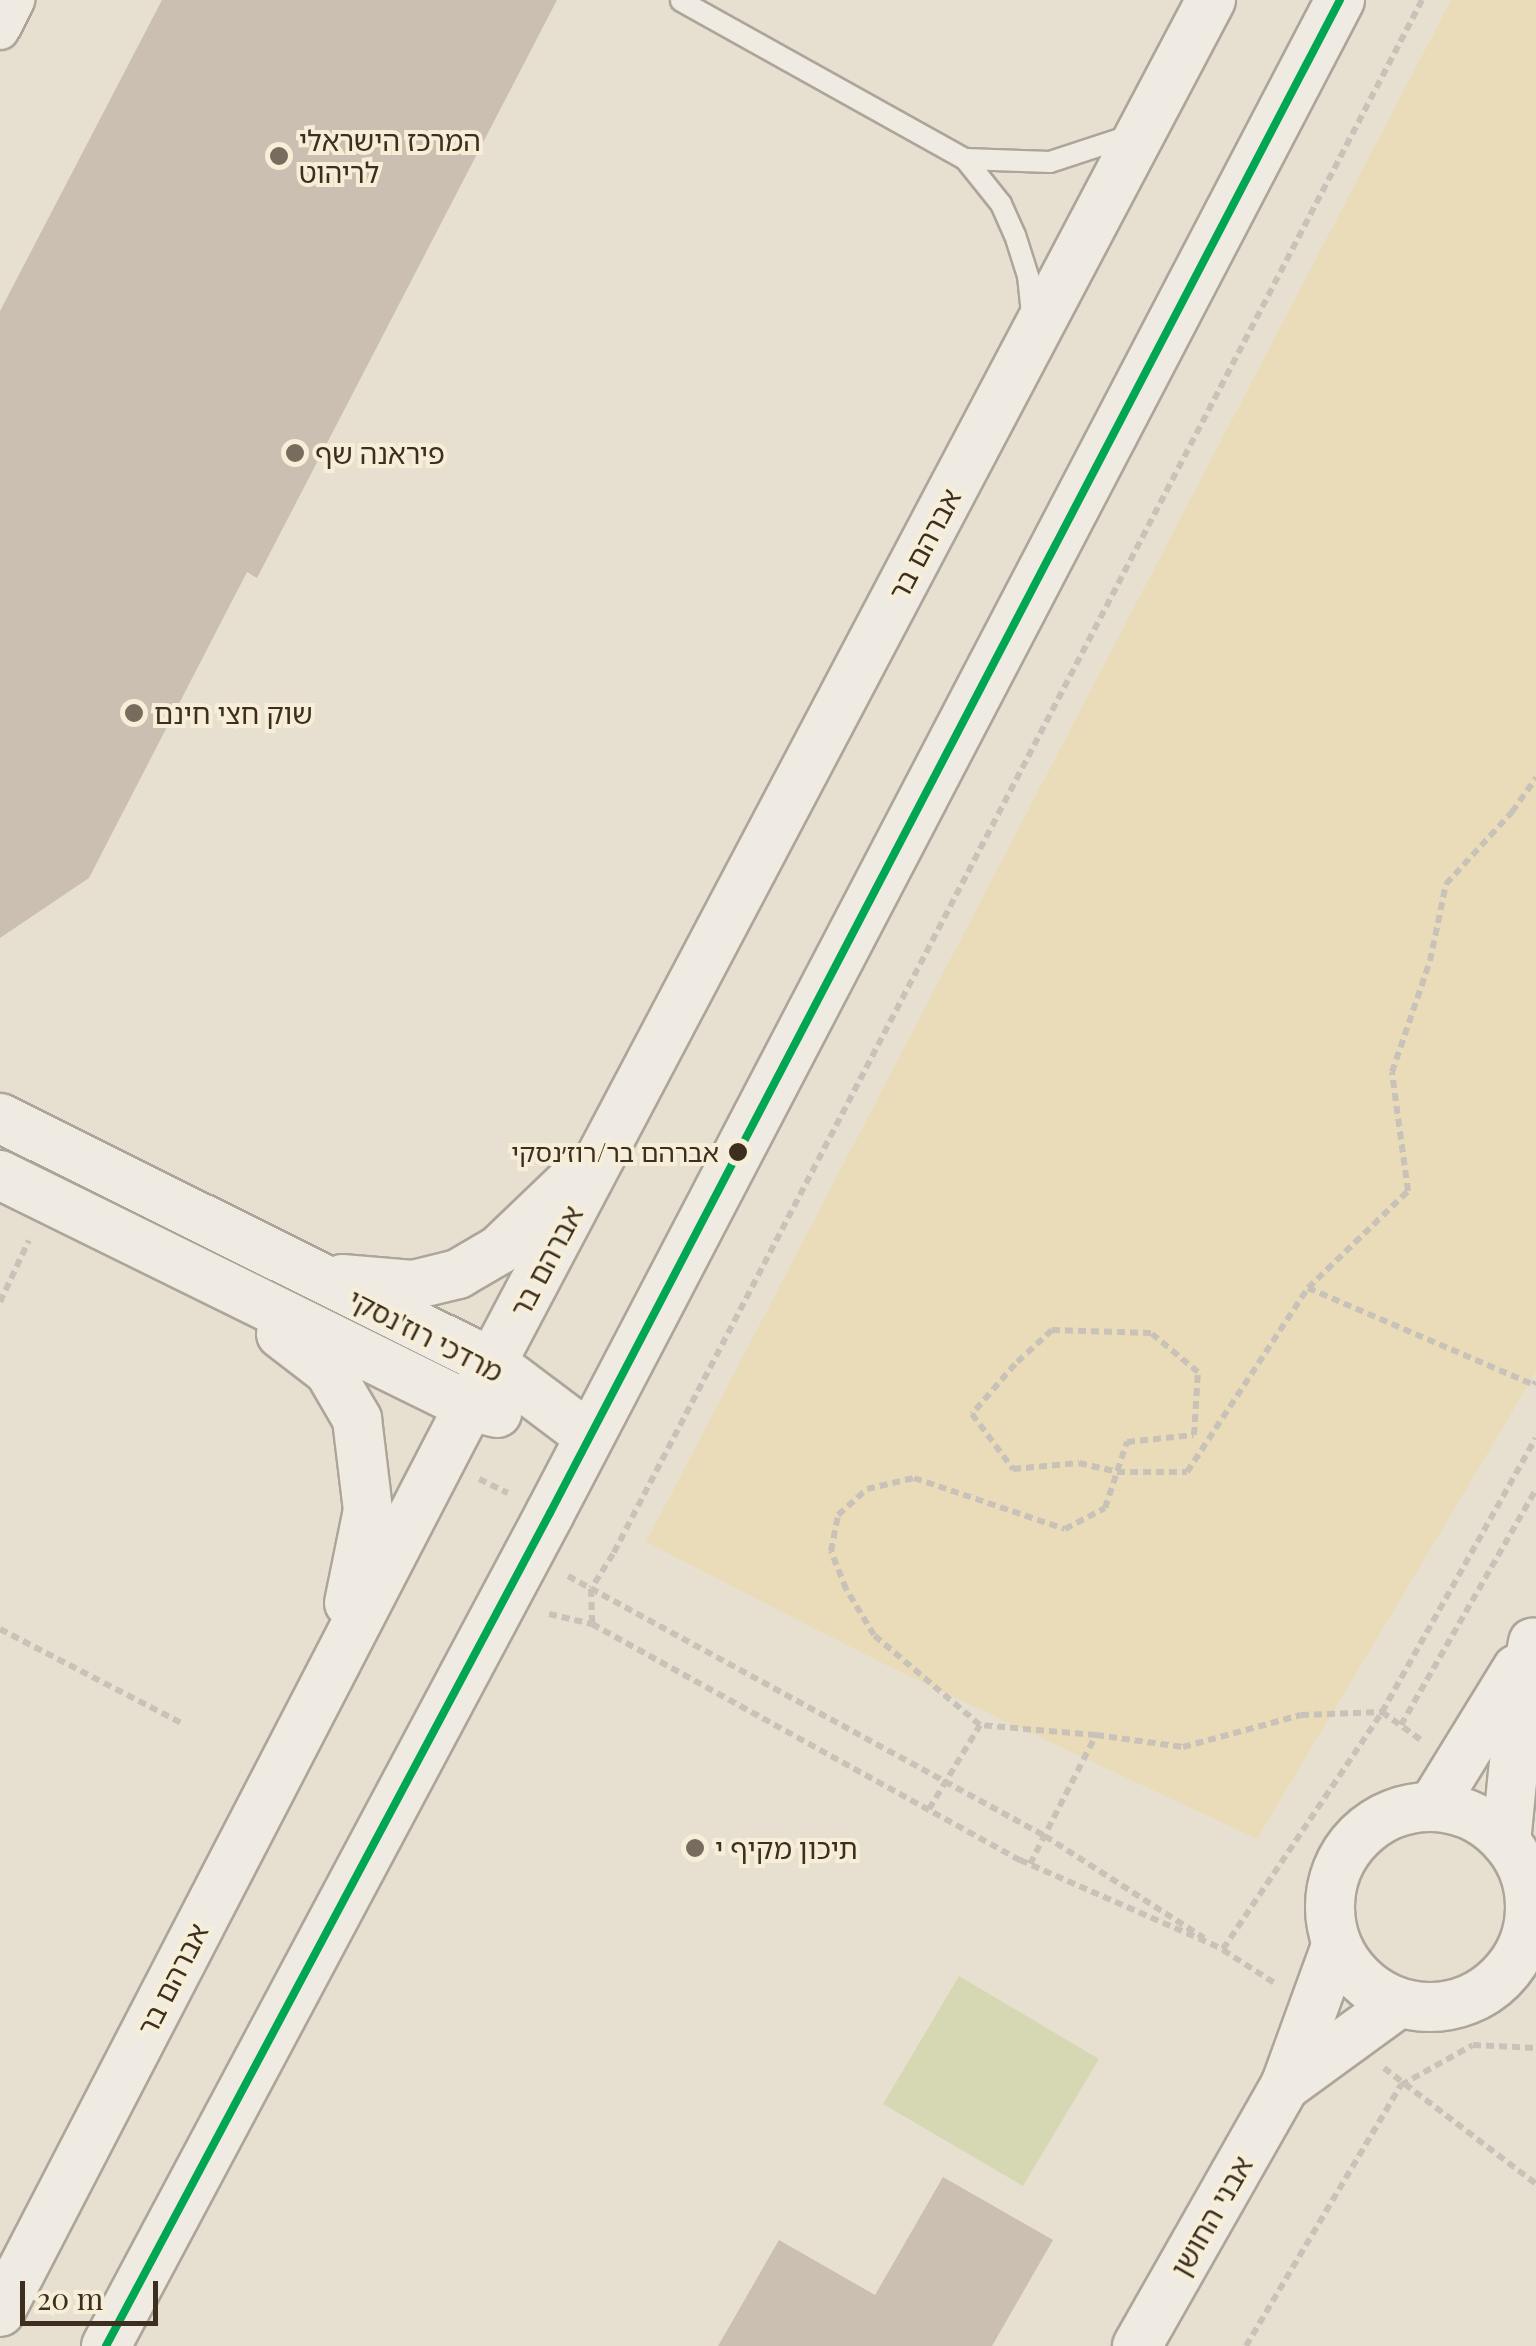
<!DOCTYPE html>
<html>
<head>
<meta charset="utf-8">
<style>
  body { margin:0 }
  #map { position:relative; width:1536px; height:2346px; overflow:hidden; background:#e7e0d1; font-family:"Playfair Display","Noto Sans Hebrew",serif }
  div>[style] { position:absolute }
  .green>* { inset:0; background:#d6d7b3 }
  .sand>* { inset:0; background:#eadcb9 }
  .building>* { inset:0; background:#cbbfb2 }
  .path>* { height:6px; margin-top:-3px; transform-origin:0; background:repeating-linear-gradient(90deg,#c8c2b9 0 8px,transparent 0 13px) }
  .roads { filter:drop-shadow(2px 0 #ada599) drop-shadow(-2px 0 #ada599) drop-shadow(0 2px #ada599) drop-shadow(0 -2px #ada599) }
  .service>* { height:20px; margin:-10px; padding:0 10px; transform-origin:10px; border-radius:10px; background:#efebe3 }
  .minor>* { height:38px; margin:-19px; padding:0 19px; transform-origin:19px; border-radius:19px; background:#efebe3 }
  .tertiary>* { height:48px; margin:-24px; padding:0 24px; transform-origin:24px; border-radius:24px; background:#efebe3 }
  .tertiary>.ring { margin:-24px; padding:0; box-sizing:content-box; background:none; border:48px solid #efebe3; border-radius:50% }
  .bus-1>* { height:8px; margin:-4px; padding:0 4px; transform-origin:4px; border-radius:4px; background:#00a651 }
  .dots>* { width:28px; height:28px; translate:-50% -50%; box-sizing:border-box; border:5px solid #f7eed8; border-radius:50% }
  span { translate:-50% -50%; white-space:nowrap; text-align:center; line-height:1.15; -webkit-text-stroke:8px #f7eed8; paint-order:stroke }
  .bus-label { font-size:26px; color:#3d2e20 }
  .right { translate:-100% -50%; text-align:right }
  .poi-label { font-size:28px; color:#3d2e20 }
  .left { translate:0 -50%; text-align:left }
  .street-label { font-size:28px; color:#3d2e20 }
  .scale { position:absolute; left:20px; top:2281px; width:138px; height:45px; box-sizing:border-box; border:5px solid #3d2e20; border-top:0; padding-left:12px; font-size:30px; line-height:35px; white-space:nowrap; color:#3d2e20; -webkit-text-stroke:8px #f7eed8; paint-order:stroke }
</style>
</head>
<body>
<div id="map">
  <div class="green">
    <i style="clip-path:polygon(959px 1976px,1099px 2059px,1023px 2186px,883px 2104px)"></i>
  </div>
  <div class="sand">
    <i style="clip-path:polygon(1451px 0,1536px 0,1536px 1372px,1257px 1839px,886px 1665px,646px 1542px)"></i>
  </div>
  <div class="building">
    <i style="clip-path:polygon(162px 0,557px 0,257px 578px,247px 572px,89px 878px,0 938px,0 311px)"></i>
    <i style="clip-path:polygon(943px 2177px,1053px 2240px,992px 2346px,718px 2346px,779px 2240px,875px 2295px)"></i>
  </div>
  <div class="path">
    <i style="left:1422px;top:0;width:1752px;rotate:117.5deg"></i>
    <i style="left:613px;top:1554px;width:41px;rotate:122.2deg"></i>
    <i style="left:591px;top:1589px;width:35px;rotate:88deg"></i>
    <i style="left:592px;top:1624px;width:489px;rotate:28.9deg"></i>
    <i style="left:1020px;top:1860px;width:222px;rotate:23.7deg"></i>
    <i style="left:1223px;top:1949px;width:285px;rotate:-56.1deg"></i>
    <i style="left:1382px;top:1712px;width:314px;rotate:-60.7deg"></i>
    <i style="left:1308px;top:1288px;width:246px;rotate:23.2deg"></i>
    <i style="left:1534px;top:1385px;width:4px;rotate:-63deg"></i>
    <i style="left:0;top:1302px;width:68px;rotate:-64.9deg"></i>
    <i style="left:479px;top:1479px;width:32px;rotate:26deg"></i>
    <i style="left:568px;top:1576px;width:543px;rotate:28.59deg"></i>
    <i style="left:1045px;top:1836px;width:189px;rotate:32.7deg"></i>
    <i style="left:549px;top:1614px;width:44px;rotate:13.1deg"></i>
    <i style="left:0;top:1629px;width:204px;rotate:27.4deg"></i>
    <i style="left:1401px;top:1725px;width:272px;rotate:-60.2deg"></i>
    <i style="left:1096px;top:1735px;width:116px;rotate:-175.1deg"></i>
    <i style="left:980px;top:1725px;width:139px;rotate:-139.7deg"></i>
    <i style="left:874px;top:1635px;width:54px;rotate:-121.3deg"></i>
    <i style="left:846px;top:1589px;width:41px;rotate:-111.5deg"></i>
    <i style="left:831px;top:1551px;width:37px;rotate:-79deg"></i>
    <i style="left:838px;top:1515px;width:39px;rotate:-42deg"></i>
    <i style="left:867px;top:1489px;width:48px;rotate:-13.2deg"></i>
    <i style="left:914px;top:1478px;width:159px;rotate:18.7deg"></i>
    <i style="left:1065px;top:1529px;width:45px;rotate:-27.7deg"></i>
    <i style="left:1105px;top:1508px;width:70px;rotate:-71.6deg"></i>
    <i style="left:1127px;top:1442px;width:67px;rotate:-6deg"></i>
    <i style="left:1194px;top:1435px;width:63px;rotate:-86.4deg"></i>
    <i style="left:1198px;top:1372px;width:61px;rotate:-140.3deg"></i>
    <i style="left:1151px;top:1333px;width:99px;rotate:-178.3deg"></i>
    <i style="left:1052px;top:1330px;width:50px;rotate:137.4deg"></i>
    <i style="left:1015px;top:1364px;width:66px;rotate:130.7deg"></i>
    <i style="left:972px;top:1414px;width:69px;rotate:53.3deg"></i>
    <i style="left:1013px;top:1469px;width:66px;rotate:-5.2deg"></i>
    <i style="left:1079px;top:1463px;width:39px;rotate:13deg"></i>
    <i style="left:1117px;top:1472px;width:70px"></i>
    <i style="left:1187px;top:1472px;width:220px;rotate:-56.7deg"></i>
    <i style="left:1308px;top:1288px;width:139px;rotate:-44.1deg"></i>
    <i style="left:1408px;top:1191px;width:120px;rotate:-97.7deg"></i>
    <i style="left:1392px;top:1072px;width:117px;rotate:-71.1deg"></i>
    <i style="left:1430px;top:961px;width:79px;rotate:-78.3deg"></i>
    <i style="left:1446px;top:884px;width:98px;rotate:-47.5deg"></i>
    <i style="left:1512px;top:812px;width:42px;rotate:-54.8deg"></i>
    <i style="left:929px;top:1809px;width:98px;rotate:-58.7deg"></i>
    <i style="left:1030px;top:1864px;width:145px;rotate:-62.9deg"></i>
    <i style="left:1096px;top:1735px;width:88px;rotate:7.9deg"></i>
    <i style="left:1183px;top:1747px;width:122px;rotate:-15.2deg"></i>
    <i style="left:1301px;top:1715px;width:81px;rotate:-2.1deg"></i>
    <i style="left:1382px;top:1712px;width:48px;rotate:35.7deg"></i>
    <i style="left:1223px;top:1950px;width:63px;rotate:32.7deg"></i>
    <i style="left:1384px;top:2068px;width:191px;rotate:37.3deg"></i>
    <i style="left:1246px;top:2346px;width:304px;rotate:-59.3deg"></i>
    <i style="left:1401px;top:2085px;width:82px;rotate:-29.1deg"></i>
    <i style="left:1473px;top:2045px;width:63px;rotate:2.7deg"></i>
  </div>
  <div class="roads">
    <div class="service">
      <i style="left:681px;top:1px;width:325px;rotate:29.1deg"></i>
      <i style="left:965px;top:159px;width:58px;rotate:51.3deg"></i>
      <i style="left:1001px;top:204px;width:34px;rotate:66deg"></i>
      <i style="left:1015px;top:235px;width:43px;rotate:72.4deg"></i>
      <i style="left:1028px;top:276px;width:39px;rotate:84deg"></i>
      <i style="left:965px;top:159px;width:85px;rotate:2deg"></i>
      <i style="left:1050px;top:162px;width:77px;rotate:-18.2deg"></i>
      <i style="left:1123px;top:138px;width:11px;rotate:-52deg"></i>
    </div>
    <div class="minor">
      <i style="left:0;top:30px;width:34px;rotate:-63deg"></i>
    </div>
    <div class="tertiary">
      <i style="left:0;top:1118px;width:550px;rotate:26.47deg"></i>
      <i style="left:492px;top:1363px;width:121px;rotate:37deg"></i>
      <i style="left:0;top:1175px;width:523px;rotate:26.22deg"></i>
      <i style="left:469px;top:1406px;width:29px;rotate:14deg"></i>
      <i style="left:342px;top:1279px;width:71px;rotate:4.8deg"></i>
      <i style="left:413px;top:1285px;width:46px;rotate:-13.7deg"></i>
      <i style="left:458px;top:1274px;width:48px;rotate:-30.3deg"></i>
      <i style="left:499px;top:1250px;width:103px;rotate:-43.8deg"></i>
      <i style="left:281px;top:1334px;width:61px;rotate:37.6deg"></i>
      <i style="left:329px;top:1371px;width:56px;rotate:59.7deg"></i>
      <i style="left:357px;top:1419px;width:92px;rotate:83.1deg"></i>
      <i style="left:368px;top:1510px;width:95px;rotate:101.5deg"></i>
      <i style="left:1432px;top:1807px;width:162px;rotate:-58.4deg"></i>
      <i class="ring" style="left:1330px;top:1807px;width:152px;height:152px"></i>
      <i style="left:1506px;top:1842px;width:122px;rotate:-84.3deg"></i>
      <i style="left:1518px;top:1721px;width:80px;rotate:-79.2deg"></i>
      <i style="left:1285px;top:2086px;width:141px;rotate:-36.1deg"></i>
      <i style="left:0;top:2312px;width:1020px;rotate:-62.63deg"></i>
      <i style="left:469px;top:1406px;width:1590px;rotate:-62.18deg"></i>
      <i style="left:106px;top:2346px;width:944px;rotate:-61.94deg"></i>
      <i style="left:550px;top:1513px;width:1707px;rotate:-62.43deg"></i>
      <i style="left:1137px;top:2346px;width:299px;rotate:-60.4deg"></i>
      <i style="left:1285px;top:2086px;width:149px;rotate:-70deg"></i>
    </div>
  </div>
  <div class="bus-1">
    <i style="left:106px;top:2346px;width:944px;rotate:-61.94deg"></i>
    <i style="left:550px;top:1513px;width:1707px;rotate:-62.43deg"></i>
  </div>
  <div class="dots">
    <i style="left:279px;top:156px;background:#786c5e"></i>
    <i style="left:295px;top:453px;background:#786c5e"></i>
    <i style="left:134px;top:713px;background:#786c5e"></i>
    <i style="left:738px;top:1152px;background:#3d2e20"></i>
    <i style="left:695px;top:1848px;background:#786c5e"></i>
  </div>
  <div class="bus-label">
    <span class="right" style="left:719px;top:1152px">אברהם בר/רוז׳נסקי</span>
  </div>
  <div class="poi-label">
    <span class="left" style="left:299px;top:156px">המרכז הישראלי<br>לריהוט</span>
    <span class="left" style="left:315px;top:453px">פיראנה שף</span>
    <span class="left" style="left:154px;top:713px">שוק חצי חינם</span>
    <span class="left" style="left:715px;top:1848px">תיכון מקיף י</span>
  </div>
  <div class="street-label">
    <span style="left:924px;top:544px;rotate:-62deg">אברהם בר</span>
    <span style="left:546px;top:1261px;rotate:-62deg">אברהם בר</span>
    <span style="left:426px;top:1335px;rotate:27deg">מרדכי רוז'נסקי</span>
    <span style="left:172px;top:1979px;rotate:-63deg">אברהם בר</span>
    <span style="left:1211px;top:2216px;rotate:-60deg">אבני החושן</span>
  </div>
  <div class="scale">20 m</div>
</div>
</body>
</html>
